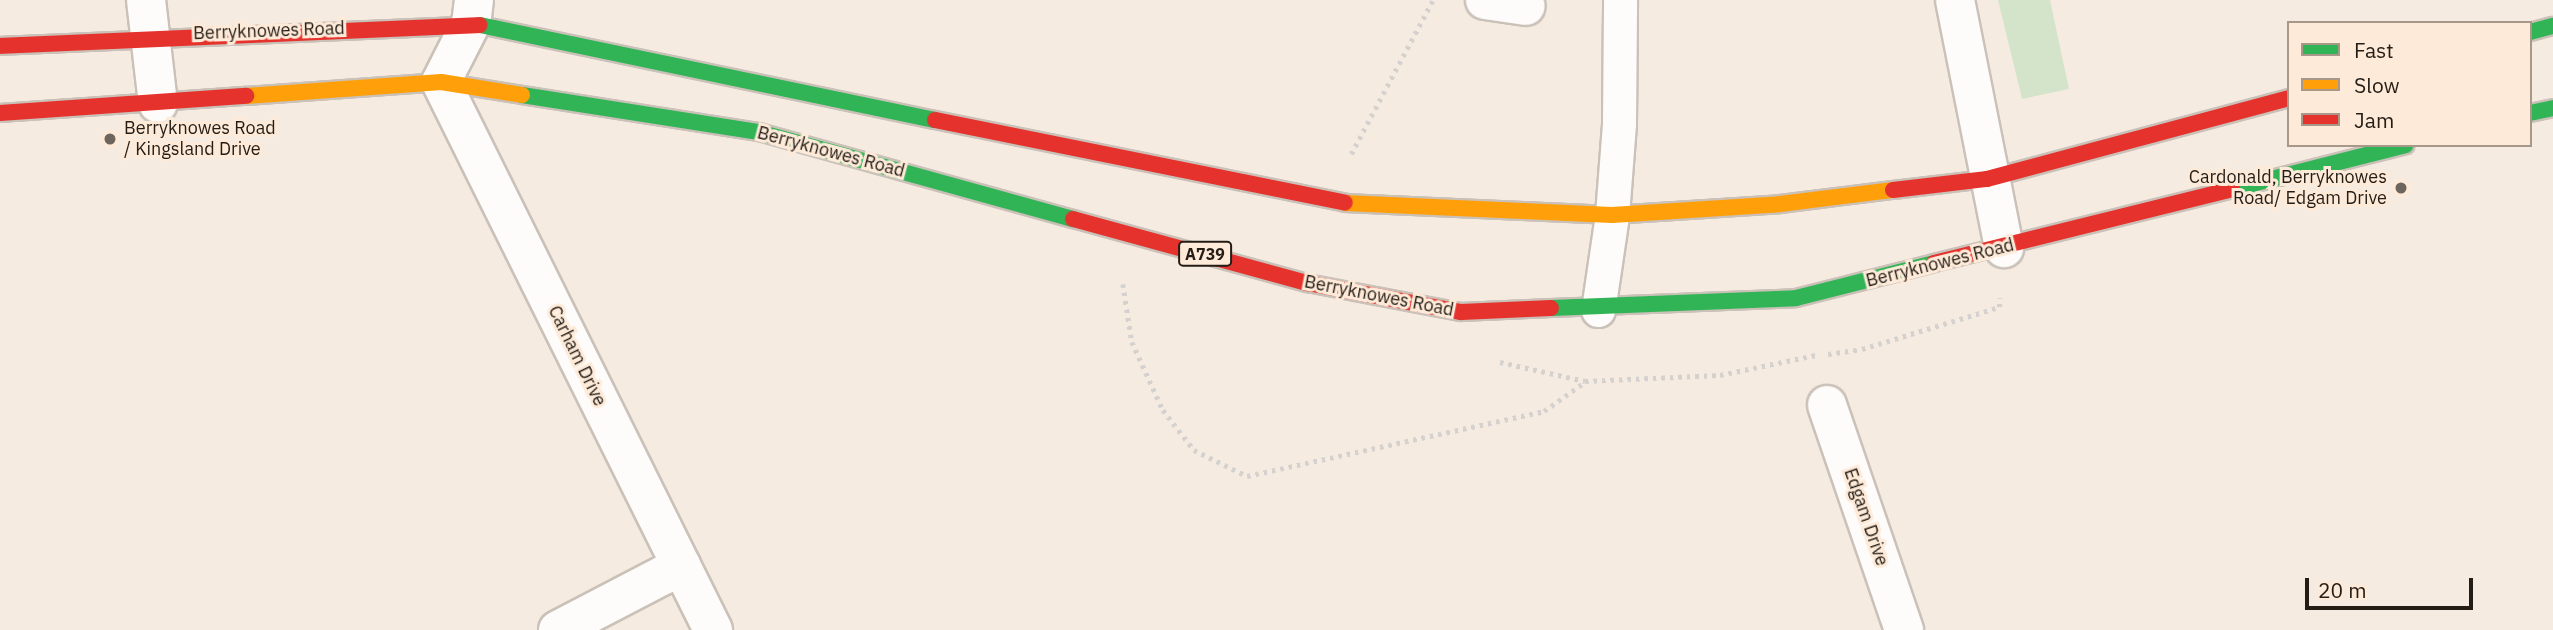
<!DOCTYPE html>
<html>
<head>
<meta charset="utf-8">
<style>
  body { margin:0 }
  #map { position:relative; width:2553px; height:630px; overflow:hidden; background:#f6ebe0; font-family:"IBM Plex Sans",sans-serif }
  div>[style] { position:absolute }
  .green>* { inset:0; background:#d3e4ca }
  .path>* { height:4.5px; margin-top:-2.25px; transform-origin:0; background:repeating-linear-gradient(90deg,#d4d1ce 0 3.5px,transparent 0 8.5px) }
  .roads { filter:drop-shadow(2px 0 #cac1b9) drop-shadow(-2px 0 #cac1b9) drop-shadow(0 2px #cac1b9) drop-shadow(0 -2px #cac1b9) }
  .lane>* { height:33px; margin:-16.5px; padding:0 16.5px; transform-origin:16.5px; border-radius:16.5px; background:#fefcfa }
  .street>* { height:38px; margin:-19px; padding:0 19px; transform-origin:19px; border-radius:19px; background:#fefcfa }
  .fast>* { height:16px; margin:-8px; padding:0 8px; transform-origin:8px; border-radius:8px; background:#30b455 }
  .slow>* { height:16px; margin:-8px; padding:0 8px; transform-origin:8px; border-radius:8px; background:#ff9f0a }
  .jam>* { height:16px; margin:-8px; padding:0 8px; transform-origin:8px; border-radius:8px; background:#e5322d }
  .dots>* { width:19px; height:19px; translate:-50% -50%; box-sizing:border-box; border:4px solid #feead8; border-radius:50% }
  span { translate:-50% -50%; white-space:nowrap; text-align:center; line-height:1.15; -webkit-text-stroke:6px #feead8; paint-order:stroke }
  .shield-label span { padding:2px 5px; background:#feead8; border:2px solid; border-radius:5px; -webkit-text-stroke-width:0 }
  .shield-label { font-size:16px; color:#241d16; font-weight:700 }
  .street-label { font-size:18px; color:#241d16 }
  .poi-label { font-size:18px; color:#241d16 }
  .left { translate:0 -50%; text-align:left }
  .right { translate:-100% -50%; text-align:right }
  .legend { position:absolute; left:2287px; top:21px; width:245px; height:126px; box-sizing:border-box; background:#feead8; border:2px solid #a7988a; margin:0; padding:9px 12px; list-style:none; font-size:21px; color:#241d16 }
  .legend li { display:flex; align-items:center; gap:14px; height:35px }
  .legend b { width:35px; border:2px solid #a7988a }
  .scale { position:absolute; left:2305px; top:578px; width:168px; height:32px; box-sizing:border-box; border:4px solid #241d16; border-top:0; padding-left:9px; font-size:21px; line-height:24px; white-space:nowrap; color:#241d16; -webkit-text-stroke:5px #feead8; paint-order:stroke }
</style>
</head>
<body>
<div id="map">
  <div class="green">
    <i style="clip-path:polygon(1998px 0,2050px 0,2069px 89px,2022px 99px)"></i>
  </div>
  <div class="path">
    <i style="left:1351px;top:154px;width:174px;rotate:-62deg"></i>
    <i style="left:1123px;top:284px;width:59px;rotate:81.2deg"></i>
    <i style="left:1132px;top:342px;width:75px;rotate:65.5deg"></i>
    <i style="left:1163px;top:410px;width:51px;rotate:52.2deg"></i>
    <i style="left:1194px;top:450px;width:59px;rotate:26.1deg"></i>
    <i style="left:1247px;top:476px;width:304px;rotate:-12.3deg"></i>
    <i style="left:1544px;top:411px;width:50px;rotate:-35.3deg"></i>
    <i style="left:1828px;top:354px;width:34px;rotate:-8deg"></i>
    <i style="left:1862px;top:349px;width:143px;rotate:-17deg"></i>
    <i style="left:1999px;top:307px;width:9px;rotate:-84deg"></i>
    <i style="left:1500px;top:362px;width:87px;rotate:12.6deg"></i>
    <i style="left:1585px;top:381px;width:135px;rotate:-2.5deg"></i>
    <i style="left:1720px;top:375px;width:98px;rotate:-11.8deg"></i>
  </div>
  <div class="roads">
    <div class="lane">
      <i style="left:1598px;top:310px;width:96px;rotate:-81.6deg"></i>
      <i style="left:1612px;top:215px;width:92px;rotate:-85.6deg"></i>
      <i style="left:1619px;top:123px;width:123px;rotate:-89.5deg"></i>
    </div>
    <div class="street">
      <i style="left:146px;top:0;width:104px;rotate:83.4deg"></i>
      <i style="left:474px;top:0;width:23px;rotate:97deg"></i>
      <i style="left:471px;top:23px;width:66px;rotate:117deg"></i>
      <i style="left:441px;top:82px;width:612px;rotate:63.6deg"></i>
      <i style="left:1485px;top:0;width:41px;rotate:8.3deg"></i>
      <i style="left:1955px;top:0;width:253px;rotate:78.8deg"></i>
      <i style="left:1827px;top:405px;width:238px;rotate:71.1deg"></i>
      <i style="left:558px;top:630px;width:139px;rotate:-27.5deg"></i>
    </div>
    <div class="fast">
      <i style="left:480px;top:25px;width:465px;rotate:11.8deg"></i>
      <i style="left:2530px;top:32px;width:24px;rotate:-15deg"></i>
      <i style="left:522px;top:95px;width:240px;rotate:8.9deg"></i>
      <i style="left:759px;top:132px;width:326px;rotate:15.5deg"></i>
      <i style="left:2530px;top:113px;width:24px;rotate:-12deg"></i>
      <i style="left:2232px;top:189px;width:179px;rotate:-14.2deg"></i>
      <i style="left:1551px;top:308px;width:245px;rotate:-2.3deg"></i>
      <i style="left:1796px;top:298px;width:142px;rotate:-14.2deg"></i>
    </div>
    <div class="slow">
      <i style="left:246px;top:96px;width:196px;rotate:-4.1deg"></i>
      <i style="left:441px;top:82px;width:82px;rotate:9.1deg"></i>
      <i style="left:1345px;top:203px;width:267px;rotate:2.6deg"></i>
      <i style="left:1612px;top:215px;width:168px;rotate:-3.7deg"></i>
      <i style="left:1780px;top:204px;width:114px;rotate:-7.1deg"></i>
    </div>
    <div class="jam">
      <i style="left:0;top:46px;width:480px;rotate:-2.5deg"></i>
      <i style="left:0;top:113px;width:247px;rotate:-4deg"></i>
      <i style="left:935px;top:120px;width:418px;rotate:11.4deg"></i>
      <i style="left:1893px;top:190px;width:95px;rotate:-6.7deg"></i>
      <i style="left:1987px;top:179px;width:313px;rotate:-15deg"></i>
      <i style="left:1073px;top:219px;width:243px;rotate:15.3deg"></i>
      <i style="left:1307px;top:283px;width:157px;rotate:10.7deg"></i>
      <i style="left:1461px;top:312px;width:90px;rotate:-2.5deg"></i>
      <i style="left:1934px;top:263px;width:307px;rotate:-13.9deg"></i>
    </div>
  </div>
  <div class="dots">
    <i style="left:110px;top:139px;background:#6e655d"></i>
    <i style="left:2401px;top:188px;background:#6e655d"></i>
  </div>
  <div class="shield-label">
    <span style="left:1205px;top:254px">A739</span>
  </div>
  <div class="street-label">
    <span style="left:269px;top:31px;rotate:-2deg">Berryknowes Road</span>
    <span style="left:831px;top:152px;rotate:15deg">Berryknowes Road</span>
    <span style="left:1940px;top:263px;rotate:-14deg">Berryknowes Road</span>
    <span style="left:1379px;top:296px;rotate:11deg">Berryknowes Road</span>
    <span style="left:577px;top:356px;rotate:64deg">Carham Drive</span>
    <span style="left:1866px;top:517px;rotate:71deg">Edgam Drive</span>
  </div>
  <div class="poi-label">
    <span class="left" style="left:124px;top:139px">Berryknowes Road<br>/ Kingsland Drive</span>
    <span class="right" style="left:2387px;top:188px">Cardonald, Berryknowes<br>Road/ Edgam Drive</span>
  </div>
  <ul class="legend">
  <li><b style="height:9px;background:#30b455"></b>Fast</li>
  <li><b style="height:9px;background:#ff9f0a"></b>Slow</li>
  <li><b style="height:9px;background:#e5322d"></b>Jam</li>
  </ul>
  <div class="scale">20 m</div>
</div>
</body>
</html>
